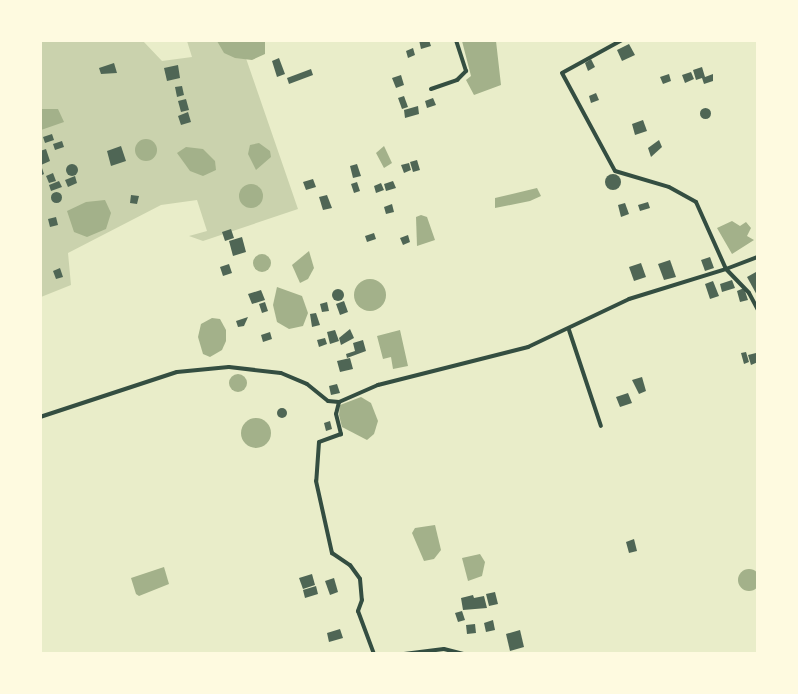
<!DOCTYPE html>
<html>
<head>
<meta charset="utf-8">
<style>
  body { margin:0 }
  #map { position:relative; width:798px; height:694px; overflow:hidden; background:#e9edc9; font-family:Rubik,sans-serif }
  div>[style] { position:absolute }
  .green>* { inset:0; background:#cad2ad }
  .water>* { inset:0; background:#a3b18a }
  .round { border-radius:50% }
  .building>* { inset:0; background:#4f6655 }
  .minor>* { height:4px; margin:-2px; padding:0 2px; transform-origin:2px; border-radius:2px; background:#344e41 }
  span { translate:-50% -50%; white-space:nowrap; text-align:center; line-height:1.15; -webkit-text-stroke:6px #fefae0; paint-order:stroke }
  .frame { position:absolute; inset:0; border:42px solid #fefae0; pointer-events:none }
</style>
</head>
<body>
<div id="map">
  <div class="green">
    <i style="clip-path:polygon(41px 41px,143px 41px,162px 61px,192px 57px,187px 41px,240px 41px,298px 209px,203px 241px,189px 236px,207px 231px,197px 200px,161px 205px,68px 253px,71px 285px,41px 297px)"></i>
  </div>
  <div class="water">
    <i style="clip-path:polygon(217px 41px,265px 41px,265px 54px,252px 60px,235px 58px,224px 53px)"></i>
    <i style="clip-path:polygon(462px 41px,496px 41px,501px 85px,474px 95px,466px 80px,471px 76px)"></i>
    <i style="clip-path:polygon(41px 109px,58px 109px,64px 122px,41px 130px)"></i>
    <i class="round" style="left:135px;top:139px;width:22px;height:22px"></i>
    <i style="clip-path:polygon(259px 143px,270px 151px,271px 157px,256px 170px,248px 154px,250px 145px)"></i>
    <i style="clip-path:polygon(384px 146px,392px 163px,384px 168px,376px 153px)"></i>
    <i style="clip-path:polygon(186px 147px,203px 149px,215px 161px,216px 170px,203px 176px,190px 171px,177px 153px)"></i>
    <i class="round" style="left:239px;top:184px;width:24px;height:24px"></i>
    <i style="clip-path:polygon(537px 188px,541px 196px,530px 201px,495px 208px,495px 198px)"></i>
    <i style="clip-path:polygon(105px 200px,111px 213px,106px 229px,87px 237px,74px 232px,67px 211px,86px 202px)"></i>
    <i style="clip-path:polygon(421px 215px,427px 217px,435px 240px,417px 246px,416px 217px)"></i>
    <i style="clip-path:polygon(732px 221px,740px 226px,746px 222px,751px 228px,747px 236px,754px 240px,732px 254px,717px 228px)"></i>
    <i style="clip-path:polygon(309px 251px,314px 268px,308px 279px,300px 283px,292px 265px)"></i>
    <i class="round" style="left:253px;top:254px;width:18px;height:18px"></i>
    <i class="round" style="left:354px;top:279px;width:32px;height:32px"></i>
    <i style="clip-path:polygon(277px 287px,302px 296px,308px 313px,303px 326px,289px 329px,277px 322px,273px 305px)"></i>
    <i style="clip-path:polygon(212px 318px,220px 319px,226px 330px,226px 341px,222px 350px,210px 357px,203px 354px,198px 337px,201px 324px)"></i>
    <i style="clip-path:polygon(400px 330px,408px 366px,393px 369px,391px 357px,383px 359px,377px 336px)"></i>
    <i class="round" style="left:229px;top:374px;width:18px;height:18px"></i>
    <i style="clip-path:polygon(361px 397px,371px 403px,378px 421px,374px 434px,367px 440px,342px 427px,339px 415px,340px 405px)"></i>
    <i class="round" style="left:241px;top:418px;width:30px;height:30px"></i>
    <i style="clip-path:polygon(435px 525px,441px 550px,434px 559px,424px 561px,412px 533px,415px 528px)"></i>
    <i style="clip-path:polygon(480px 554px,485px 562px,482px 576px,468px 581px,462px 558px)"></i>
    <i style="clip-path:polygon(164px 567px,169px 584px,139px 596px,136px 594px,131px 578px)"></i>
    <i class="round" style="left:738px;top:569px;width:22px;height:22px"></i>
  </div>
  <div class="building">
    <i style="clip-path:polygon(419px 40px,429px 40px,431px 46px,421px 49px)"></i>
    <i style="clip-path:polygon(629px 44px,635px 55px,622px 61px,617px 50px)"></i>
    <i style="clip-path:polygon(413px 48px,415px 55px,408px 58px,406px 51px)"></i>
    <i style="clip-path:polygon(279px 58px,285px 74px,277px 77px,272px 61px)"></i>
    <i style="clip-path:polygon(591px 59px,595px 67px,588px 71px,585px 63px)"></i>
    <i style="clip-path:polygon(114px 63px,117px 73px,101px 74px,99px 68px)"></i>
    <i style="clip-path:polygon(178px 65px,180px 78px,167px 81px,164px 68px)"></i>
    <i style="clip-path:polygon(702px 67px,705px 77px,713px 74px,713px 81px,704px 84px,702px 78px,696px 80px,693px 70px)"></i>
    <i style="clip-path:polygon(311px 69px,313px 75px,289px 84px,287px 78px)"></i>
    <i style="clip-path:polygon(691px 72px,694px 79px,685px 83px,682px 75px)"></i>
    <i style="clip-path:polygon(669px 74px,671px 81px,663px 84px,660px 77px)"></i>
    <i style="clip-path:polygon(401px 75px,404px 85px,396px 88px,392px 78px)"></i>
    <i style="clip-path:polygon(182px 86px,184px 95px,177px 97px,175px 87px)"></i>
    <i style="clip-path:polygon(596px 93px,599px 100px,591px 103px,589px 96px)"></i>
    <i style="clip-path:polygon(404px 96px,408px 107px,402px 109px,398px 98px)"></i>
    <i style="clip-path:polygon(433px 98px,436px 105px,427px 108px,425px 101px)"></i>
    <i style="clip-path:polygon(186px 99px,189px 110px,181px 112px,178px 101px)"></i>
    <i style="clip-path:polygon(418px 106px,419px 114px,405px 118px,404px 110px)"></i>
    <i class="round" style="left:699.5px;top:107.5px;width:11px;height:11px"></i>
    <i style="clip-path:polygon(188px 112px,191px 122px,181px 125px,178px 116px)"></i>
    <i style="clip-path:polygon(643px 120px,647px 131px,635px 135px,632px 124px)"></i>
    <i style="clip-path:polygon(52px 134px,54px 140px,45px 143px,43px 137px)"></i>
    <i style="clip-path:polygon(659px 140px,662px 147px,651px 157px,648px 148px)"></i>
    <i style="clip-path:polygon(62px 141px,64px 147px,55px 150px,53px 144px)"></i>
    <i style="clip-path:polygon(121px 146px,126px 161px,111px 166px,107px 151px)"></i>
    <i style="clip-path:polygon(46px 149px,50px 161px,41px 165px,44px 174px,40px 176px,40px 151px)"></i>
    <i style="clip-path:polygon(417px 160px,420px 170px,413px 172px,410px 162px)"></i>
    <i style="clip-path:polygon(409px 163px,411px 170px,404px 173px,401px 165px)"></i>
    <i style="clip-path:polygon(357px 164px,361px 176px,353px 178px,350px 166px)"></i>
    <i class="round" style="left:66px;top:164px;width:12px;height:12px"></i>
    <i style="clip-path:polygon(53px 173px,56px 181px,49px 183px,46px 176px)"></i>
    <i class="round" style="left:605px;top:174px;width:16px;height:16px"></i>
    <i style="clip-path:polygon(75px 176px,77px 183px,68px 187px,65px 180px)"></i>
    <i style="clip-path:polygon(313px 179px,316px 187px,306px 190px,303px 182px)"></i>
    <i style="clip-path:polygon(59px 181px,62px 187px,51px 191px,49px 185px)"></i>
    <i style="clip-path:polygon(393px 181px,396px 188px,386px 191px,384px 184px)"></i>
    <i style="clip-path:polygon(357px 182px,360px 191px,354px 193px,351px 184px)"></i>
    <i style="clip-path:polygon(381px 183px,384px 190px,376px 193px,374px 186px)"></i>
    <i class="round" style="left:50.5px;top:191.5px;width:11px;height:11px"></i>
    <i style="clip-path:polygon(131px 195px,139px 196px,137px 204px,130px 203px)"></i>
    <i style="clip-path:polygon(327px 195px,332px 208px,323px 210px,319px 197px)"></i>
    <i style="clip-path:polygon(648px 202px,650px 208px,640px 211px,638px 205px)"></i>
    <i style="clip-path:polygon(625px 203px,629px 214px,621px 217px,618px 205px)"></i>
    <i style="clip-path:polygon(392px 204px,394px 212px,386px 214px,384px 207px)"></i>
    <i style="clip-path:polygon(56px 217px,58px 225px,50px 227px,48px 219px)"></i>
    <i style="clip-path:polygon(231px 229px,234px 238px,225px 241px,222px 232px)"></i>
    <i style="clip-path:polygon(374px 233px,376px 239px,367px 242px,365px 236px)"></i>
    <i style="clip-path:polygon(408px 235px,410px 242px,403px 245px,400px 238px)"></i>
    <i style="clip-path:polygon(242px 237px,246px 252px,233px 256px,229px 241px)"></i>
    <i style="clip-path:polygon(710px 257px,714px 268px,705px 271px,701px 260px)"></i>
    <i style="clip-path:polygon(670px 260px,676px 277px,664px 280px,658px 264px)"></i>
    <i style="clip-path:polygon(641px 263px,646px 277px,634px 281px,629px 267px)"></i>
    <i style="clip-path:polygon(229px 264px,232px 273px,223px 276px,220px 267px)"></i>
    <i style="clip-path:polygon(60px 268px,63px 277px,56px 279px,53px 271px)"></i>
    <i style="clip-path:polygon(756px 272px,758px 275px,758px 297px,747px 277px)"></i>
    <i style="clip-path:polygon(732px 280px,735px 288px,722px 292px,720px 284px)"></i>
    <i style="clip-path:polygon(713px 281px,719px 296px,710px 299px,705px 284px)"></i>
    <i style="clip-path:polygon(744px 288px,748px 300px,740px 302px,737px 291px)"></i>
    <i class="round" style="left:332px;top:289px;width:12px;height:12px"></i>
    <i style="clip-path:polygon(261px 290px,265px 300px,252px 304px,248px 294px)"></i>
    <i style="clip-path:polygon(344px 301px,348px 312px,340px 315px,336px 304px)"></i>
    <i style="clip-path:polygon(265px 302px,268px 311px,262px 313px,259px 304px)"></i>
    <i style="clip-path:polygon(327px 302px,329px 311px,322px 312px,320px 304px)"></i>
    <i style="clip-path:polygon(316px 313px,320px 325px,312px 327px,310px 314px)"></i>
    <i style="clip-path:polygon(248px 317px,244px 326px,238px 327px,236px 321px)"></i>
    <i style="clip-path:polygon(350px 329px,354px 338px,341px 345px,339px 338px)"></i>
    <i style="clip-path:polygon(335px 330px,339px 341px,330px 344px,327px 332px)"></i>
    <i style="clip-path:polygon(270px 332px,272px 339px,263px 342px,261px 335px)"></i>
    <i style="clip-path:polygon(325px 338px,327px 344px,319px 347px,317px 340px)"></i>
    <i style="clip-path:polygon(363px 340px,366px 351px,347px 358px,346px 354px,355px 351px,353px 343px)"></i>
    <i style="clip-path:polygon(746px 352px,749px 362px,744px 364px,741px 353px)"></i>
    <i style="clip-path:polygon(756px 353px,758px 362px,751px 365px,748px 355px)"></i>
    <i style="clip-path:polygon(350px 358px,353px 369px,340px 372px,337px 361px)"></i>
    <i style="clip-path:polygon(642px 377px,646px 391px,639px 394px,632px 380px)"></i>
    <i style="clip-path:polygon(337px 384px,340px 393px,331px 395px,329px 386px)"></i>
    <i style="clip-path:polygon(628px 393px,632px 403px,620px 407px,616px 397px)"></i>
    <i class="round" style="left:277px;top:408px;width:10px;height:10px"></i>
    <i style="clip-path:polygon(330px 421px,332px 429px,326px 431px,324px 423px)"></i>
    <i style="clip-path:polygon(634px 539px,637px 551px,629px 553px,626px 542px)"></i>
    <i style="clip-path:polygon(312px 574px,315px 585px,303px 589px,299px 578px)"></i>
    <i style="clip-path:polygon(334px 578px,338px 592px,330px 595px,325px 581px)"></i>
    <i style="clip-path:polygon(316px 586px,318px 594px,305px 598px,303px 590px)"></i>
    <i style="clip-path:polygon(495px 592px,498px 604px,489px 606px,486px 594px)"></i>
    <i style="clip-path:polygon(473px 595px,474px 598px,484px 596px,487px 608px,463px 610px,461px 598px)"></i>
    <i style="clip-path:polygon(462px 611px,465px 620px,458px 622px,455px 613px)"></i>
    <i style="clip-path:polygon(493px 620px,495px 630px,486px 632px,484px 623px)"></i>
    <i style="clip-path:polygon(475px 624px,476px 633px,467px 634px,466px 625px)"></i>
    <i style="clip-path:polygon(340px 629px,343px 638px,329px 642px,327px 633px)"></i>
    <i style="clip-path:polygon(520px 630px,524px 647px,510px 651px,506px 634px)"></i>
  </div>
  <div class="minor">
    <i style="left:622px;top:40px;width:68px;rotate:151.2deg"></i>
    <i style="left:562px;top:73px;width:111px;rotate:61.6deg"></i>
    <i style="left:615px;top:171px;width:56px;rotate:16.5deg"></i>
    <i style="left:669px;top:187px;width:31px;rotate:29deg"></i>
    <i style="left:696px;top:202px;width:73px;rotate:65.9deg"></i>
    <i style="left:726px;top:269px;width:34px;rotate:-21deg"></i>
    <i style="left:431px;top:89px;width:28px;rotate:-19deg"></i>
    <i style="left:457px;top:80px;width:13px;rotate:-45deg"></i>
    <i style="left:466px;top:71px;width:33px;rotate:-108deg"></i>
    <i style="left:569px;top:330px;width:101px;rotate:71.6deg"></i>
    <i style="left:339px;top:402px;width:12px;rotate:104deg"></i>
    <i style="left:336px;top:414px;width:21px;rotate:76deg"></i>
    <i style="left:341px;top:434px;width:23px;rotate:160deg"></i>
    <i style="left:319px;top:442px;width:39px;rotate:94deg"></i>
    <i style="left:316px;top:481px;width:74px;rotate:77.5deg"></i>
    <i style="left:332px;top:553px;width:22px;rotate:34deg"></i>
    <i style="left:350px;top:565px;width:17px;rotate:54deg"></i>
    <i style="left:360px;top:579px;width:21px;rotate:85deg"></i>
    <i style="left:362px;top:600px;width:12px;rotate:110deg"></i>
    <i style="left:358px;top:611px;width:46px;rotate:69.6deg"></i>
    <i style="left:40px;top:417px;width:144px;rotate:-18.2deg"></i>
    <i style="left:177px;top:372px;width:52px;rotate:-5.5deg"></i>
    <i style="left:229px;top:367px;width:52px;rotate:6.6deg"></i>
    <i style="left:281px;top:373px;width:28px;rotate:23deg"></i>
    <i style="left:307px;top:384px;width:27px;rotate:39deg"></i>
    <i style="left:328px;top:401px;width:11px;rotate:5deg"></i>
    <i style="left:339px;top:402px;width:43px;rotate:-23.6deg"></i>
    <i style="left:378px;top:385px;width:155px;rotate:-14.2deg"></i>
    <i style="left:528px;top:347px;width:112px;rotate:-25.4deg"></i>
    <i style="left:629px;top:299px;width:102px;rotate:-17.2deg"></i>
    <i style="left:726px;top:269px;width:33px;rotate:46deg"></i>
    <i style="left:749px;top:293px;width:19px;rotate:62deg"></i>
    <i style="left:404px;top:654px;width:40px;rotate:-7.1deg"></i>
    <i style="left:444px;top:649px;width:21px;rotate:14deg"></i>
  </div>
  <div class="frame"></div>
</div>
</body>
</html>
